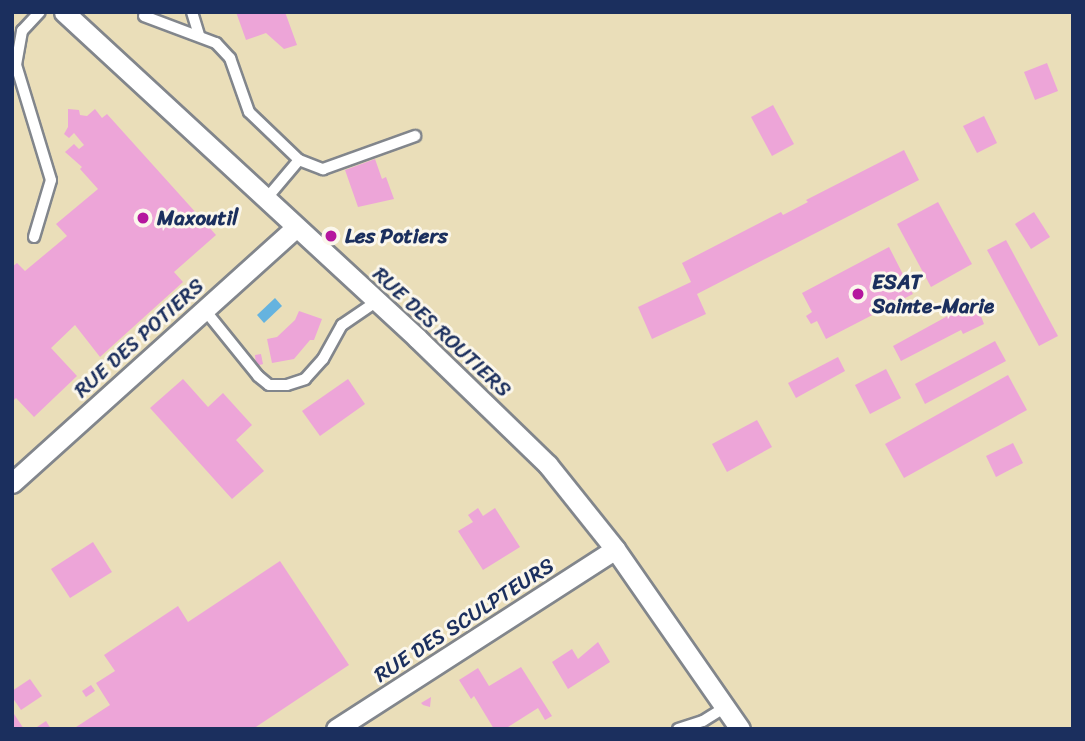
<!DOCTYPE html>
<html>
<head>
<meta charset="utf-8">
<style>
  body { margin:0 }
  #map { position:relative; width:1085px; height:741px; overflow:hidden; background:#eadeb9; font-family:Sriracha,sans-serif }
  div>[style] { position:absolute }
  .water>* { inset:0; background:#65b3df }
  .building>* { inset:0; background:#eda5d8 }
  .roads { filter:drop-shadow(2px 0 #82868c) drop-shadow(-2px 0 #82868c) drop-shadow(0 2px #82868c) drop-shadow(0 -2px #82868c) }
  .lane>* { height:10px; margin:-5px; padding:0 5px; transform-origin:5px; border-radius:5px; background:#fff }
  .street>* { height:19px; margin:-9.5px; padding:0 9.5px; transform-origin:9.5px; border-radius:9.5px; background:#fff }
  .dots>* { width:19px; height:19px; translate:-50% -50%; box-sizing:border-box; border:4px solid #fbf7ec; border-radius:50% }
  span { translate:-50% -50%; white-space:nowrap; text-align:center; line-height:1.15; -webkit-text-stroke:6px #fbf7ec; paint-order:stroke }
  .poi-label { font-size:21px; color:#1b2f5e; font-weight:700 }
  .left { translate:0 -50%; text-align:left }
  .street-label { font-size:21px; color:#1b2f5e }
  .frame { position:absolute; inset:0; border:14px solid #1b2f5e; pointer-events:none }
</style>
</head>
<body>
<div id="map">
  <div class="water">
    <i style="clip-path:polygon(275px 298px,282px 306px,264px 323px,257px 315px)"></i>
  </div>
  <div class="building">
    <i style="clip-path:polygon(236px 12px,285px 12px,297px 45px,284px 49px,266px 33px,246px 40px)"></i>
    <i style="clip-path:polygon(1047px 63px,1058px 91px,1035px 100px,1024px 72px)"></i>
    <i style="clip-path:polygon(773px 105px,794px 144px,772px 156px,751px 117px)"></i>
    <i style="clip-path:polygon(68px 109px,79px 110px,80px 115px,87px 116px,95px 109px,102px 118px,107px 114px,216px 235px,174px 272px,183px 282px,100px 357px,75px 325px,51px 348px,77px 376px,34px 417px,16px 398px,12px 402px,12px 267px,17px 263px,25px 271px,67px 236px,56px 224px,98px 189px,80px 169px,82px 167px,65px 152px,74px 144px,79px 149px,84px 145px,74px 133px,69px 138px,64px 134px,68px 127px)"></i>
    <i style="clip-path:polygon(984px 116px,997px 143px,977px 153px,963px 126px)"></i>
    <i style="clip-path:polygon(904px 150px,919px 180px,697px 294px,706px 314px,652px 339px,638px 307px,691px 282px,682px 263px,781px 212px,783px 215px,808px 202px,806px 200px)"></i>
    <i style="clip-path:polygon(375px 159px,382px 179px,386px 177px,394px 199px,358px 207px,345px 170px)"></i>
    <i style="clip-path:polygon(938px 202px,972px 264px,931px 287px,897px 224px)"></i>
    <i style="clip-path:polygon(1034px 212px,1050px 237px,1031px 249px,1015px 224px)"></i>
    <i style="clip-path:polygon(1006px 240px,1058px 336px,1039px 346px,987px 250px)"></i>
    <i style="clip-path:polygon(889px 247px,913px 294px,826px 339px,817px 321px,811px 324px,806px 316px,812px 312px,802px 293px)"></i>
    <i style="clip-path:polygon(975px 301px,984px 324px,963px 334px,961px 330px,901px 361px,893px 346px)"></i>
    <i style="clip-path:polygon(299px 311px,322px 319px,314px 340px,310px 340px,294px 359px,272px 363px,267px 339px,277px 337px,295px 320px)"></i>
    <i style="clip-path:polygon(995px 341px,1006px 361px,925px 404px,915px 384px)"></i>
    <i style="clip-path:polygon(261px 354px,263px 364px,256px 366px,255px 355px)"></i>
    <i style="clip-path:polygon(838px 357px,845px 371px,796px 398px,788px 383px)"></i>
    <i style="clip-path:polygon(886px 369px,901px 398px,870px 414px,855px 385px)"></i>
    <i style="clip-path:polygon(1008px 375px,1027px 410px,904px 478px,885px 444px)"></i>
    <i style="clip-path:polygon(183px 379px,208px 407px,223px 393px,252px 425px,236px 440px,264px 471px,232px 499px,150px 408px)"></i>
    <i style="clip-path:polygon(348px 379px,365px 404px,320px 436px,302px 411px)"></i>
    <i style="clip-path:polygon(757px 420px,772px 447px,727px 472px,712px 444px)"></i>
    <i style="clip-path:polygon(1013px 443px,1023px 463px,996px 477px,986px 456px)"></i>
    <i style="clip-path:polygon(478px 508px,483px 516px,495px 508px,520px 547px,483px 570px,458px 531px,473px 522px,468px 515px)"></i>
    <i style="clip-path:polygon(93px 542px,112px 572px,70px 598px,51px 569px)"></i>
    <i style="clip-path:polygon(280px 561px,349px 665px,253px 729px,73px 729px,110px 705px,96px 683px,115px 671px,104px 655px,178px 606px,188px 622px)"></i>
    <i style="clip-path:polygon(598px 642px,610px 662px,568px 689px,552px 662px,572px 649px,578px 659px)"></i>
    <i style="clip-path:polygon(521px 667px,552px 716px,545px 720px,538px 708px,505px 729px,494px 729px,474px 696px,471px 699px,459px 680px,478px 668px,489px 686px)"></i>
    <i style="clip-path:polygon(30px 679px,42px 696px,21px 710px,12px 697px,12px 691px)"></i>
    <i style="clip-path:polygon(91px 685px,95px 691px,86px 697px,82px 691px)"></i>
    <i style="clip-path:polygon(431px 697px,430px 707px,423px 705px,421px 703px)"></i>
    <i style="clip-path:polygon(12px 711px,24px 729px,12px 729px)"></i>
    <i style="clip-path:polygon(46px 721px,51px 729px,34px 729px)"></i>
  </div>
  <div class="roads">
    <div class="lane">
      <i style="left:192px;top:12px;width:24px;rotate:73deg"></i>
      <i style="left:144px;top:16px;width:77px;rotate:20.6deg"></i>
      <i style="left:216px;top:43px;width:21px;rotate:47deg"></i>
      <i style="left:230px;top:58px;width:57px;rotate:70.6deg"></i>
      <i style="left:249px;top:112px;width:69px;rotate:43.8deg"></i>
      <i style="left:299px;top:160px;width:51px;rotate:130.2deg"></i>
      <i style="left:299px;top:160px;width:26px;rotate:21deg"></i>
      <i style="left:323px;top:169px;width:98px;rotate:-19.7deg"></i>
      <i style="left:34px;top:237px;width:59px;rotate:-73.4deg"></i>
      <i style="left:51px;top:180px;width:120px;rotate:-106.9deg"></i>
      <i style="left:16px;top:65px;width:35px;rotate:-80deg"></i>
      <i style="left:22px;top:31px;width:26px;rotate:-47deg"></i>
      <i style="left:204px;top:309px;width:86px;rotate:51.1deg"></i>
      <i style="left:258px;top:376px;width:14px;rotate:39deg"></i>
      <i style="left:269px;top:385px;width:18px"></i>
      <i style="left:287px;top:385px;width:19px;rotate:-18deg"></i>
      <i style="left:305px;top:379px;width:27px;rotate:-48deg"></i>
      <i style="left:323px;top:359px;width:39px;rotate:-61deg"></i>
      <i style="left:342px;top:325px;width:42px;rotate:-34.4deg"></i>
      <i style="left:678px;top:729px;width:26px;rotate:-18deg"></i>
      <i style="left:703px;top:721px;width:26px;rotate:-32deg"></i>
    </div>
    <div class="street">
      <i style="left:64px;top:12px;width:481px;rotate:42.7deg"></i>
      <i style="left:417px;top:338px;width:182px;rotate:44.1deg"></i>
      <i style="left:548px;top:465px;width:107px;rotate:51.4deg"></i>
      <i style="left:615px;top:549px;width:219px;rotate:55.2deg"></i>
      <i style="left:12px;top:483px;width:382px;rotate:-42deg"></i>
      <i style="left:336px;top:729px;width:332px;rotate:-32.8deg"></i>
    </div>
  </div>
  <div class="dots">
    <i style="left:143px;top:218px;background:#b5179e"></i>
    <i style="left:331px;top:236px;background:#b5179e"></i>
    <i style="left:858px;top:294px;background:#b5179e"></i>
  </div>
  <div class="poi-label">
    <span class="left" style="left:157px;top:218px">Maxoutil</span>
    <span class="left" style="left:345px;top:236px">Les Potiers</span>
    <span class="left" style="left:872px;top:294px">ESAT<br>Sainte-Marie</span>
  </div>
  <div class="street-label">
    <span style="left:442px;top:332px;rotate:43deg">RUE DES ROUTIERS</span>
    <span style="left:139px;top:338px;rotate:-42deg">RUE DES POTIERS</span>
    <span style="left:464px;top:620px;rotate:-33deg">RUE DES SCULPTEURS</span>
  </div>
  <div class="frame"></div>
</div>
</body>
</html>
